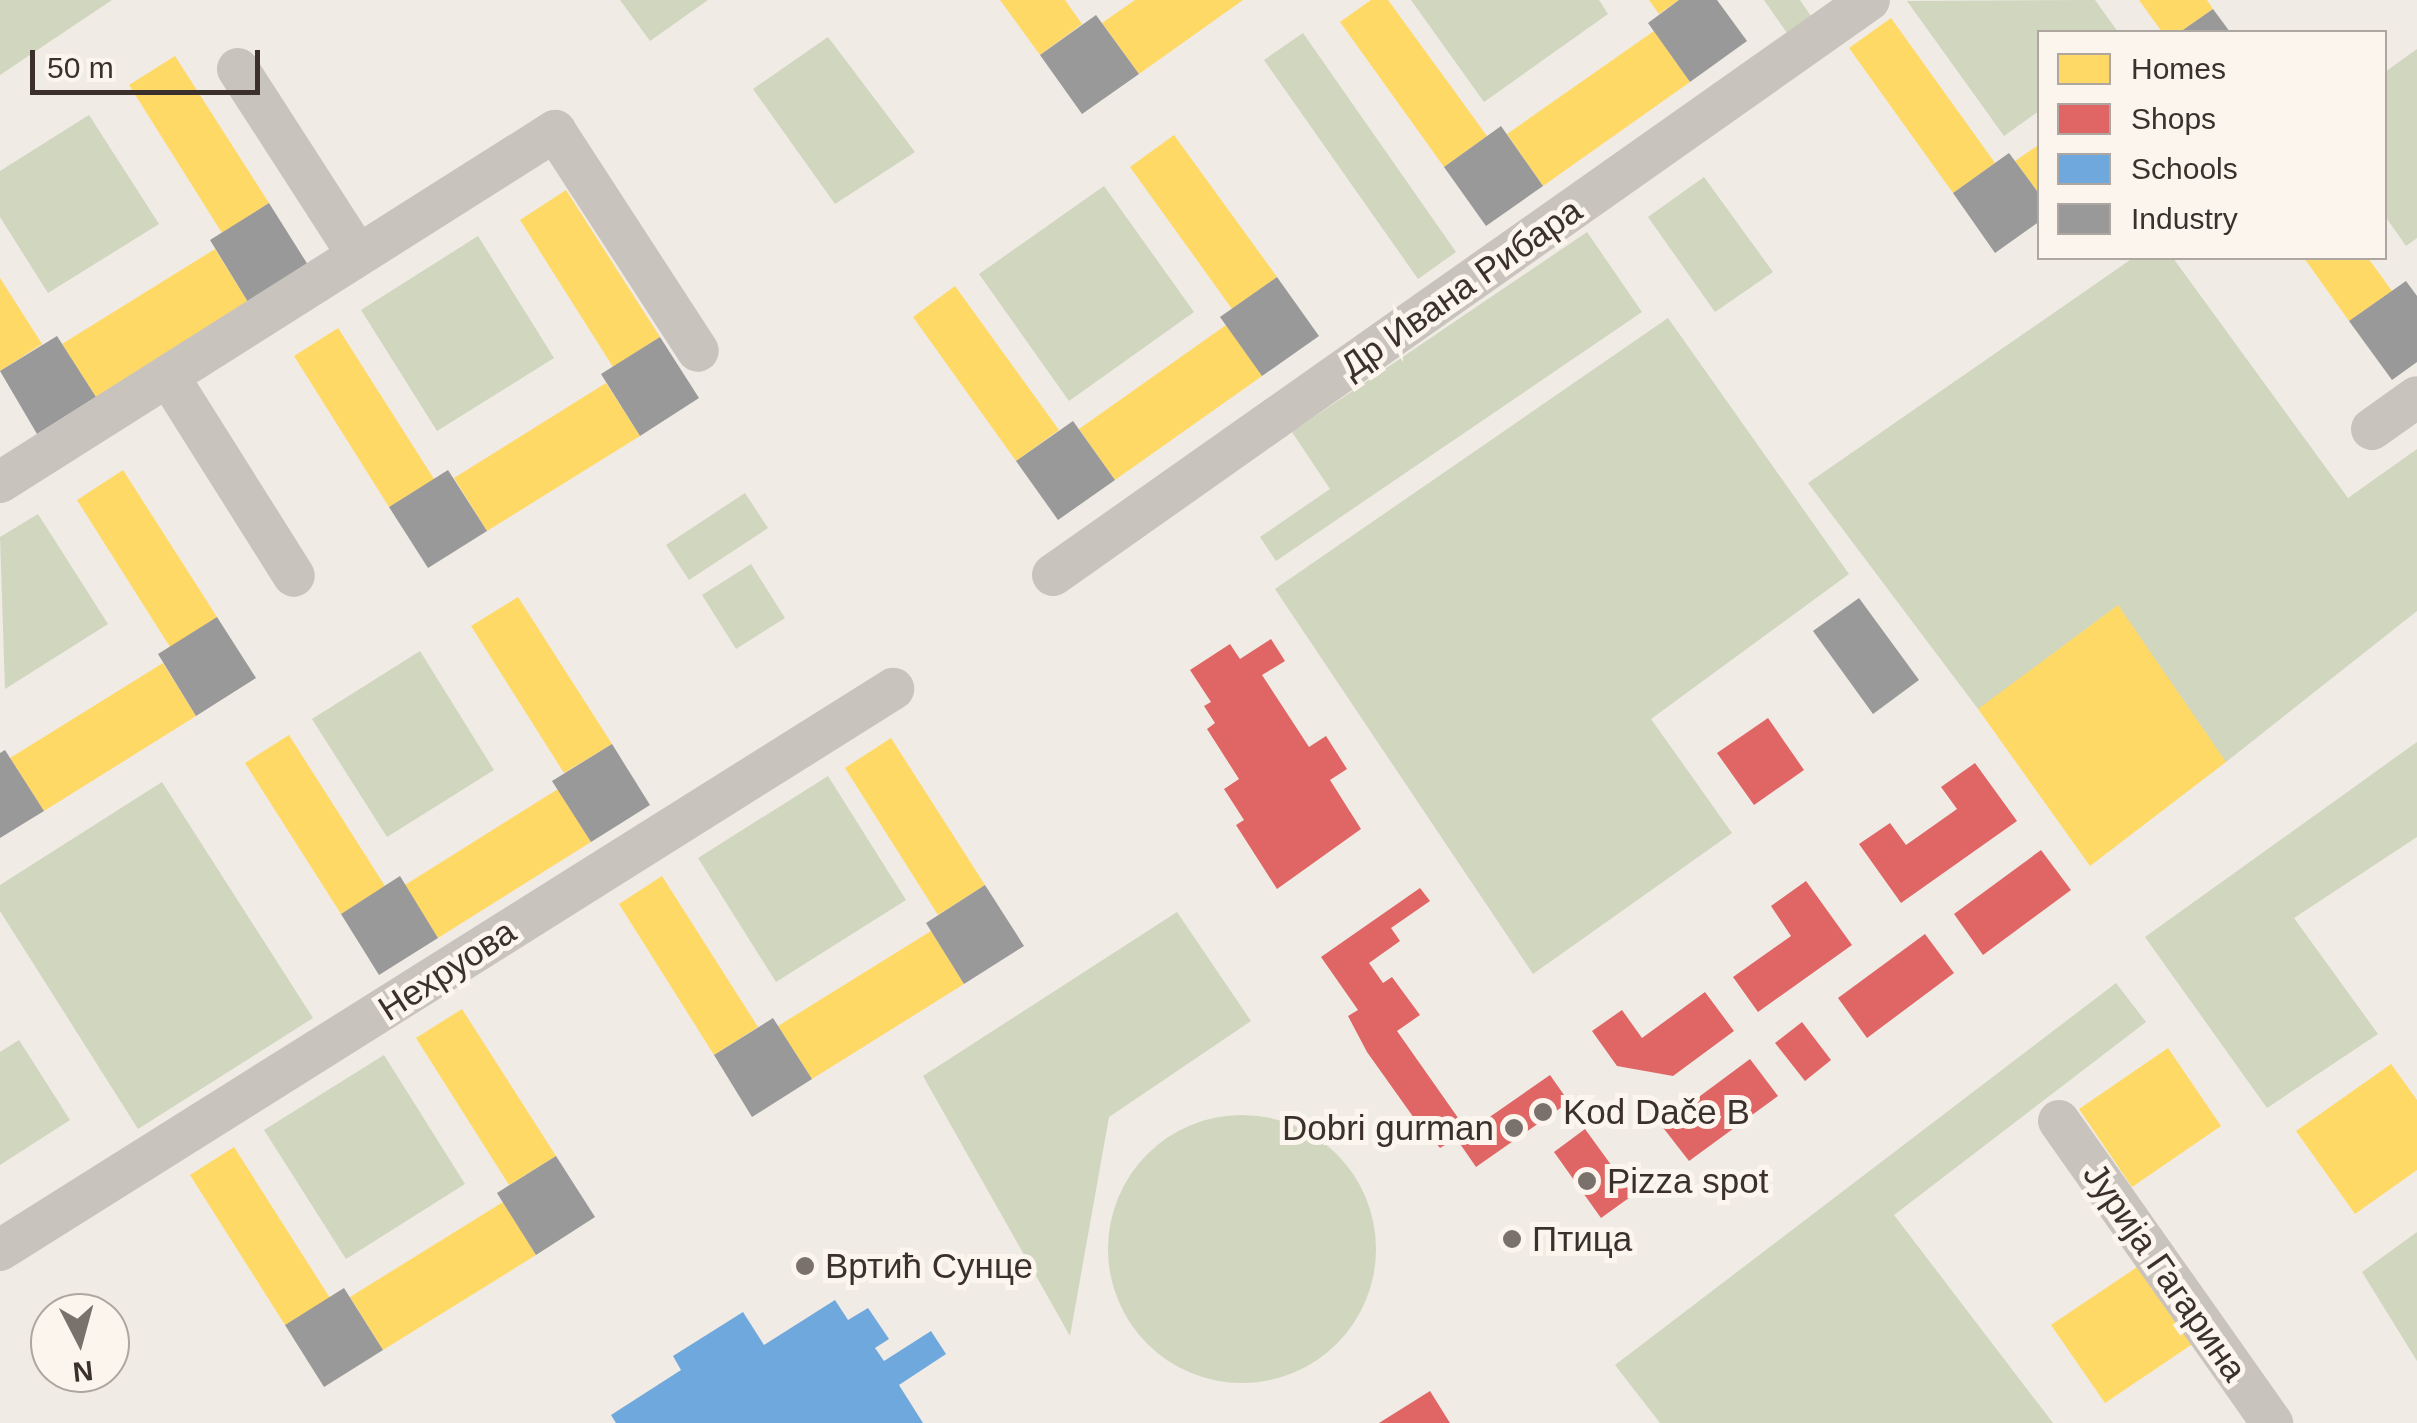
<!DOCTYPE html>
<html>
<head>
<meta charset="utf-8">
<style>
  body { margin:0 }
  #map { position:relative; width:2417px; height:1423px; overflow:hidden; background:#f0ebe5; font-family:Arial,sans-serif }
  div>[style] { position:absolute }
  .green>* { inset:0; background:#d1d6bf }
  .round { border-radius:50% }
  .homes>* { inset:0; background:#ffd966 }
  .shops>* { inset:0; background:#e06666 }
  .schools>* { inset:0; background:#6fa8dc }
  .industry>* { inset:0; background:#999 }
  .minor>* { height:42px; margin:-21px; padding:0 21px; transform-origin:21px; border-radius:21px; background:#c9c3be }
  .dots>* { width:28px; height:28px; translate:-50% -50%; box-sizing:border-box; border:5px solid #fbf5ee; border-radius:50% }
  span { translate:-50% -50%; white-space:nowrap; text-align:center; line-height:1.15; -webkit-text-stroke:10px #fbf5ee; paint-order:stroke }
  .street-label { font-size:35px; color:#3b302b }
  .poi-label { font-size:35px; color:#3b302b }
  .left { translate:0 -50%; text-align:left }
  .right { translate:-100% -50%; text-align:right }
  .legend { position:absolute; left:2037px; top:30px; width:350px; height:230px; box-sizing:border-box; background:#fbf5ee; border:2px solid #aea6a0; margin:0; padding:12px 18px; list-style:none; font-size:30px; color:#3b302b }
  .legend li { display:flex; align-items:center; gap:20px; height:50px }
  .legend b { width:50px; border:2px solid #aea6a0 }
  .north { position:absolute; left:30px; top:1293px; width:100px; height:100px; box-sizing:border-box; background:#fbf5ee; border:2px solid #aea6a0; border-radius:50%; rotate:174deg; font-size:28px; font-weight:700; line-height:40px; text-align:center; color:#3b302b }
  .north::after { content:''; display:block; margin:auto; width:35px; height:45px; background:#7a716c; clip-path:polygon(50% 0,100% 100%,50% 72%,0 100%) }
  .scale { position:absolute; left:30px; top:50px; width:230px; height:45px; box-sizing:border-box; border:5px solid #3b302b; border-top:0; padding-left:12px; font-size:30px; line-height:35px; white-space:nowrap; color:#3b302b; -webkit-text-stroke:8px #fbf5ee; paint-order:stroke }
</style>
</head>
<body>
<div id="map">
  <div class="green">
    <i style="clip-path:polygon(0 0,112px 0,0 75px)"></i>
    <i style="clip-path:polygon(620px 0,708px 0,650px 41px)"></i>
    <i style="clip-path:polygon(1411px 0,1599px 0,1608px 14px,1484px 102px)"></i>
    <i style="clip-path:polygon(1764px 0,1800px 0,1811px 16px,1787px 33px)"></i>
    <i style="clip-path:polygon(2095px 0,2118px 32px,2040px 32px,2039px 111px,2004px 136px,1907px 1px)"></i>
    <i style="clip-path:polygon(1303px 33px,1456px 252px,1418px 279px,1264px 60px)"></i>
    <i style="clip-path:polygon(828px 37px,915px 152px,835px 204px,753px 89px)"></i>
    <i style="clip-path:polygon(2417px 49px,2417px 238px,2406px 246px,2385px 216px,2385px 72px)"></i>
    <i style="clip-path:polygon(89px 115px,159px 224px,48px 293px,0 217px,0 171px)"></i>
    <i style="clip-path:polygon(1704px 177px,1773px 272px,1715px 312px,1648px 217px)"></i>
    <i style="clip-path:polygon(1104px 186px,1194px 312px,1069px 401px,979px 274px)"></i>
    <i style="clip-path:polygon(1587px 232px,1642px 312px,1276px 561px,1260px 537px,1330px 489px,1292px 432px)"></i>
    <i style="clip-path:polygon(478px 236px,554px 358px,437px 431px,361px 310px)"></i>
    <i style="clip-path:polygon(2133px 258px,2173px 258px,2348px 498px,2417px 449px,2417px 611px,2226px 762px,1978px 709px,1808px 483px)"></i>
    <i style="clip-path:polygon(1668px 318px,1849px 574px,1651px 719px,1732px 833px,1533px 974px,1275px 589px)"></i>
    <i style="clip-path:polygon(745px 493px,768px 528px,689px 580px,666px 545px)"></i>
    <i style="clip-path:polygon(38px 514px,108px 624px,5px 689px,0 537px)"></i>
    <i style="clip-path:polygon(751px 564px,785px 618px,736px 649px,702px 595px)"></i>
    <i style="clip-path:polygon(420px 651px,494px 770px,387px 837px,312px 719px)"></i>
    <i style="clip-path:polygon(2417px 742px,2417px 837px,2294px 918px,2378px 1034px,2267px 1108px,2145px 937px)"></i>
    <i style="clip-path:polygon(828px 776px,906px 900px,776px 982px,698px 858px)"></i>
    <i style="clip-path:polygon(162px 782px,313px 1018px,138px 1129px,0 911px,0 885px)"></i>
    <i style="clip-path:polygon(1177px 912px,1251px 1021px,1109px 1117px,1070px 1336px,923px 1076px)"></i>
    <i style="clip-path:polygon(2116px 983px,2146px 1022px,1894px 1215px,2053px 1423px,1660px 1423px,1615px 1365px)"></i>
    <i style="clip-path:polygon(19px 1040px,70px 1120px,0 1165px,0 1052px)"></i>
    <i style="clip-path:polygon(384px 1055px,465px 1184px,346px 1259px,264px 1130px)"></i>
    <i class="round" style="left:1108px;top:1115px;width:268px;height:268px"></i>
    <i style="clip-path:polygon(2417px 1232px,2417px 1361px,2362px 1272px)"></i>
  </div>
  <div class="homes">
    <i style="clip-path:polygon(1000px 0,1065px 0,1082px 24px,1040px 55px)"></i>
    <i style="clip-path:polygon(1135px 0,1243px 0,1139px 74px,1102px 23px)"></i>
    <i style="clip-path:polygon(1371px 0,1388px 0,1487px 136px,1444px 167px,1340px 22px)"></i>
    <i style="clip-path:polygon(1649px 0,1679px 0,1659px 14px)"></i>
    <i style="clip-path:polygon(2139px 0,2207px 0,2213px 9px,2180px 32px,2162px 32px)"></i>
    <i style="clip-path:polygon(1891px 18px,1995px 163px,1953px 193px,1849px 48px)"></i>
    <i style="clip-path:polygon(1654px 31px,1690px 82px,1543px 186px,1507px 134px)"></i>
    <i style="clip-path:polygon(175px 56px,269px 203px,222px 233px,129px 85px)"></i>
    <i style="clip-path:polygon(1174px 135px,1277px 277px,1232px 309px,1130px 167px)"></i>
    <i style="clip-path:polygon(2040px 144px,2040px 195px,2015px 161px)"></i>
    <i style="clip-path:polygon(566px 190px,660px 337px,613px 367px,520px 220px)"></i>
    <i style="clip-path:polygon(215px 249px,248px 302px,96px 397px,62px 344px)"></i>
    <i style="clip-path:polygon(2304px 258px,2368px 258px,2392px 291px,2349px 321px)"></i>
    <i style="clip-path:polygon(0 278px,42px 344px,0 371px)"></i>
    <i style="clip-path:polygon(955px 286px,1059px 430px,1016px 461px,913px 317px)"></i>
    <i style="clip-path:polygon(1226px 325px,1262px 376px,1115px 480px,1079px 429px)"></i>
    <i style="clip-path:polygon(338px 328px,434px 479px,389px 507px,294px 356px)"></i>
    <i style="clip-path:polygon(606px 383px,640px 436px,487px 531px,454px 478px)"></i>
    <i style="clip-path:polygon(123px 470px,217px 617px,170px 647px,77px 500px)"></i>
    <i style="clip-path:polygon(518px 597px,612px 744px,564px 773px,471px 626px)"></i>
    <i style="clip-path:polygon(2118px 605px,2226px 762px,2090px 866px,1978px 709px)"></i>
    <i style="clip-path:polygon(163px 663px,196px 716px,44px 811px,10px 758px)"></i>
    <i style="clip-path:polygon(289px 735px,385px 886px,341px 914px,245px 763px)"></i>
    <i style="clip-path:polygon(891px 738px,985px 885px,938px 915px,845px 768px)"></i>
    <i style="clip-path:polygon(558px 789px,591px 842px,438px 938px,405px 885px)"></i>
    <i style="clip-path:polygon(662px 876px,758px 1027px,714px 1055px,619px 904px)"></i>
    <i style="clip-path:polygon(931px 931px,964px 984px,812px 1079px,778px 1026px)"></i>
    <i style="clip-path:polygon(462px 1009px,556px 1156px,509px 1185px,416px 1038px)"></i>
    <i style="clip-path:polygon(2168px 1048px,2221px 1126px,2132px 1187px,2079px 1109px)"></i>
    <i style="clip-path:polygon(2391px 1064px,2417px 1100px,2417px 1170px,2355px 1214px,2296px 1131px)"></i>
    <i style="clip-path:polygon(234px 1147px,330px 1298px,285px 1325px,190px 1175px)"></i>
    <i style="clip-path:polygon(503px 1202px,536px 1255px,383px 1350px,350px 1297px)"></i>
    <i style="clip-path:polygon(2140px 1265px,2194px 1343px,2105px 1403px,2051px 1325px)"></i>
  </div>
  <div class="shops">
    <i style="clip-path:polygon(1271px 639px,1285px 661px,1262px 675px,1309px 747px,1326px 736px,1347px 769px,1330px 780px,1361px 829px,1277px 889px,1236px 825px,1244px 820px,1224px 789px,1239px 779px,1207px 729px,1215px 723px,1204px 706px,1211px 702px,1190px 670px,1230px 644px,1240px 659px)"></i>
    <i style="clip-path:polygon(1768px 718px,1804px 770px,1754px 805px,1717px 753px)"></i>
    <i style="clip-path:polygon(1975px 763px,2017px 821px,1901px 903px,1859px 844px,1890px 823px,1906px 845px,1957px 809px,1941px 787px)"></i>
    <i style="clip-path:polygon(2041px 850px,2071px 890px,1983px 955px,1954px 914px)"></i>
    <i style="clip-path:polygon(1806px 881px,1852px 945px,1758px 1012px,1733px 977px,1791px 936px,1771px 906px)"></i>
    <i style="clip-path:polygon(1420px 888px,1430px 901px,1391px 928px,1400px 941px,1369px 963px,1383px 983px,1392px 977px,1420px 1015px,1397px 1031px,1468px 1132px,1550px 1075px,1569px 1102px,1476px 1167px,1456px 1138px,1440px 1148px,1414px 1118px,1367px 1052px,1348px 1016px,1358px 1010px,1321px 957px)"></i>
    <i style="clip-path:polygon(1925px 934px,1954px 973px,1867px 1038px,1838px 998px)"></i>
    <i style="clip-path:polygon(1705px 992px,1734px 1031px,1673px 1076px,1617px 1066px,1592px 1031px,1622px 1010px,1642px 1038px)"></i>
    <i style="clip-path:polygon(1802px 1022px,1831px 1060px,1805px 1081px,1775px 1043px)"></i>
    <i style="clip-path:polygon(1750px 1059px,1778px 1096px,1689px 1161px,1661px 1125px)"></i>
    <i style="clip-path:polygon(1585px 1129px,1633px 1195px,1601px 1218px,1554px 1152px)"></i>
    <i style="clip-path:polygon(1430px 1391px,1450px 1423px,1379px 1423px)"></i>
  </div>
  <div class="schools">
    <i style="clip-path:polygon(835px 1300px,848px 1320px,868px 1308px,889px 1339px,875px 1348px,884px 1361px,931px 1331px,946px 1354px,899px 1385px,923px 1423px,616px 1423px,611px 1415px,681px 1370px,673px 1356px,743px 1312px,764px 1345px)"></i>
  </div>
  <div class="industry">
    <i style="clip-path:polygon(1679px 0,1717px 0,1747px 41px,1690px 82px,1648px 23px)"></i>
    <i style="clip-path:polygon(2213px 9px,2230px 32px,2180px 32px)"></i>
    <i style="clip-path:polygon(1096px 15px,1139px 74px,1082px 114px,1040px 55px)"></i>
    <i style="clip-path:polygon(1501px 126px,1543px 186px,1486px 226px,1444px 167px)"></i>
    <i style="clip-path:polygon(2009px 153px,2040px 195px,2040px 221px,1995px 253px,1953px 193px)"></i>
    <i style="clip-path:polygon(269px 203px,308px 265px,248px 302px,210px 240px)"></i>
    <i style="clip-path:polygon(1277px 277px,1319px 336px,1262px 376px,1220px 317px)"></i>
    <i style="clip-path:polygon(2406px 281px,2417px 296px,2417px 362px,2392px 380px,2349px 321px)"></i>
    <i style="clip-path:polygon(57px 336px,96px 397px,37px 434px,0 371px)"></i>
    <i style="clip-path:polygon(660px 337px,699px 398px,640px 436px,601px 374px)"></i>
    <i style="clip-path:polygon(1073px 421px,1115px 480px,1058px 520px,1016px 461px)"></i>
    <i style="clip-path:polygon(448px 470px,487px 531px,428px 568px,389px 507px)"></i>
    <i style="clip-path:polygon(1859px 598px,1919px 680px,1873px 714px,1813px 631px)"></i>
    <i style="clip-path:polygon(217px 617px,256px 678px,196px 716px,158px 654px)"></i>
    <i style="clip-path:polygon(612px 744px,650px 805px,591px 842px,552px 781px)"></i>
    <i style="clip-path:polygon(5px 750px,44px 811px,0 838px,0 753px)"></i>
    <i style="clip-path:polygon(400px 876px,438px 938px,379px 975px,341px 914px)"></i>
    <i style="clip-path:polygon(985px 885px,1024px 946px,964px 984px,926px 923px)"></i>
    <i style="clip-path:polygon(773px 1018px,812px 1079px,752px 1117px,714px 1055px)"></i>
    <i style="clip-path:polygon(556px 1156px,595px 1217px,536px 1255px,497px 1193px)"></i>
    <i style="clip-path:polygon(344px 1288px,383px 1350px,324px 1387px,285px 1325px)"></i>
  </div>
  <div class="minor">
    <i style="left:238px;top:69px;width:221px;rotate:57.2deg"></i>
    <i style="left:168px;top:376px;width:236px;rotate:57.8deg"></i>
    <i style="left:2372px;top:429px;width:55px;rotate:-35.4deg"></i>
    <i style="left:0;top:482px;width:657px;rotate:-32.31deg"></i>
    <i style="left:555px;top:131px;width:262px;rotate:57deg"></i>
    <i style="left:1053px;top:575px;width:998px;rotate:-35.17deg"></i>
    <i style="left:2059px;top:1121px;width:370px;rotate:54.8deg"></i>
    <i style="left:0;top:1250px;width:1055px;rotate:-32.14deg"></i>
  </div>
  <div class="dots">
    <i style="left:1543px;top:1112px;background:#7a716c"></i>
    <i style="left:1514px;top:1128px;background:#7a716c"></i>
    <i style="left:1587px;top:1181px;background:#7a716c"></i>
    <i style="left:1512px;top:1239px;background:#7a716c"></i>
    <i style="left:805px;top:1266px;background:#7a716c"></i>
  </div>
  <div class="street-label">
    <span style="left:1461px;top:288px;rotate:-35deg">Др Ивана Рибара</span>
    <span style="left:447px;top:970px;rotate:-33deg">Нехруова</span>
    <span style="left:2165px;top:1272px;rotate:55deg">Јурија Гагарина</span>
  </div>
  <div class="poi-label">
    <span class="left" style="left:1563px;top:1112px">Kod Dače B</span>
    <span class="right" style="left:1494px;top:1128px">Dobri gurman</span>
    <span class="left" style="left:1607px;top:1181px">Pizza spot</span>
    <span class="left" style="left:1532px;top:1239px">Птица</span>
    <span class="left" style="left:825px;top:1266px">Вртић Сунце</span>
  </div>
  <ul class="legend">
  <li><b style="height:28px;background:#ffd966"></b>Homes</li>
  <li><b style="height:28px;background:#e06666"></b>Shops</li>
  <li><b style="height:28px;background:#6fa8dc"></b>Schools</li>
  <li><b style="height:28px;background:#999"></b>Industry</li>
  </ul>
  <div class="north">N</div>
  <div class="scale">50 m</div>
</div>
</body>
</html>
